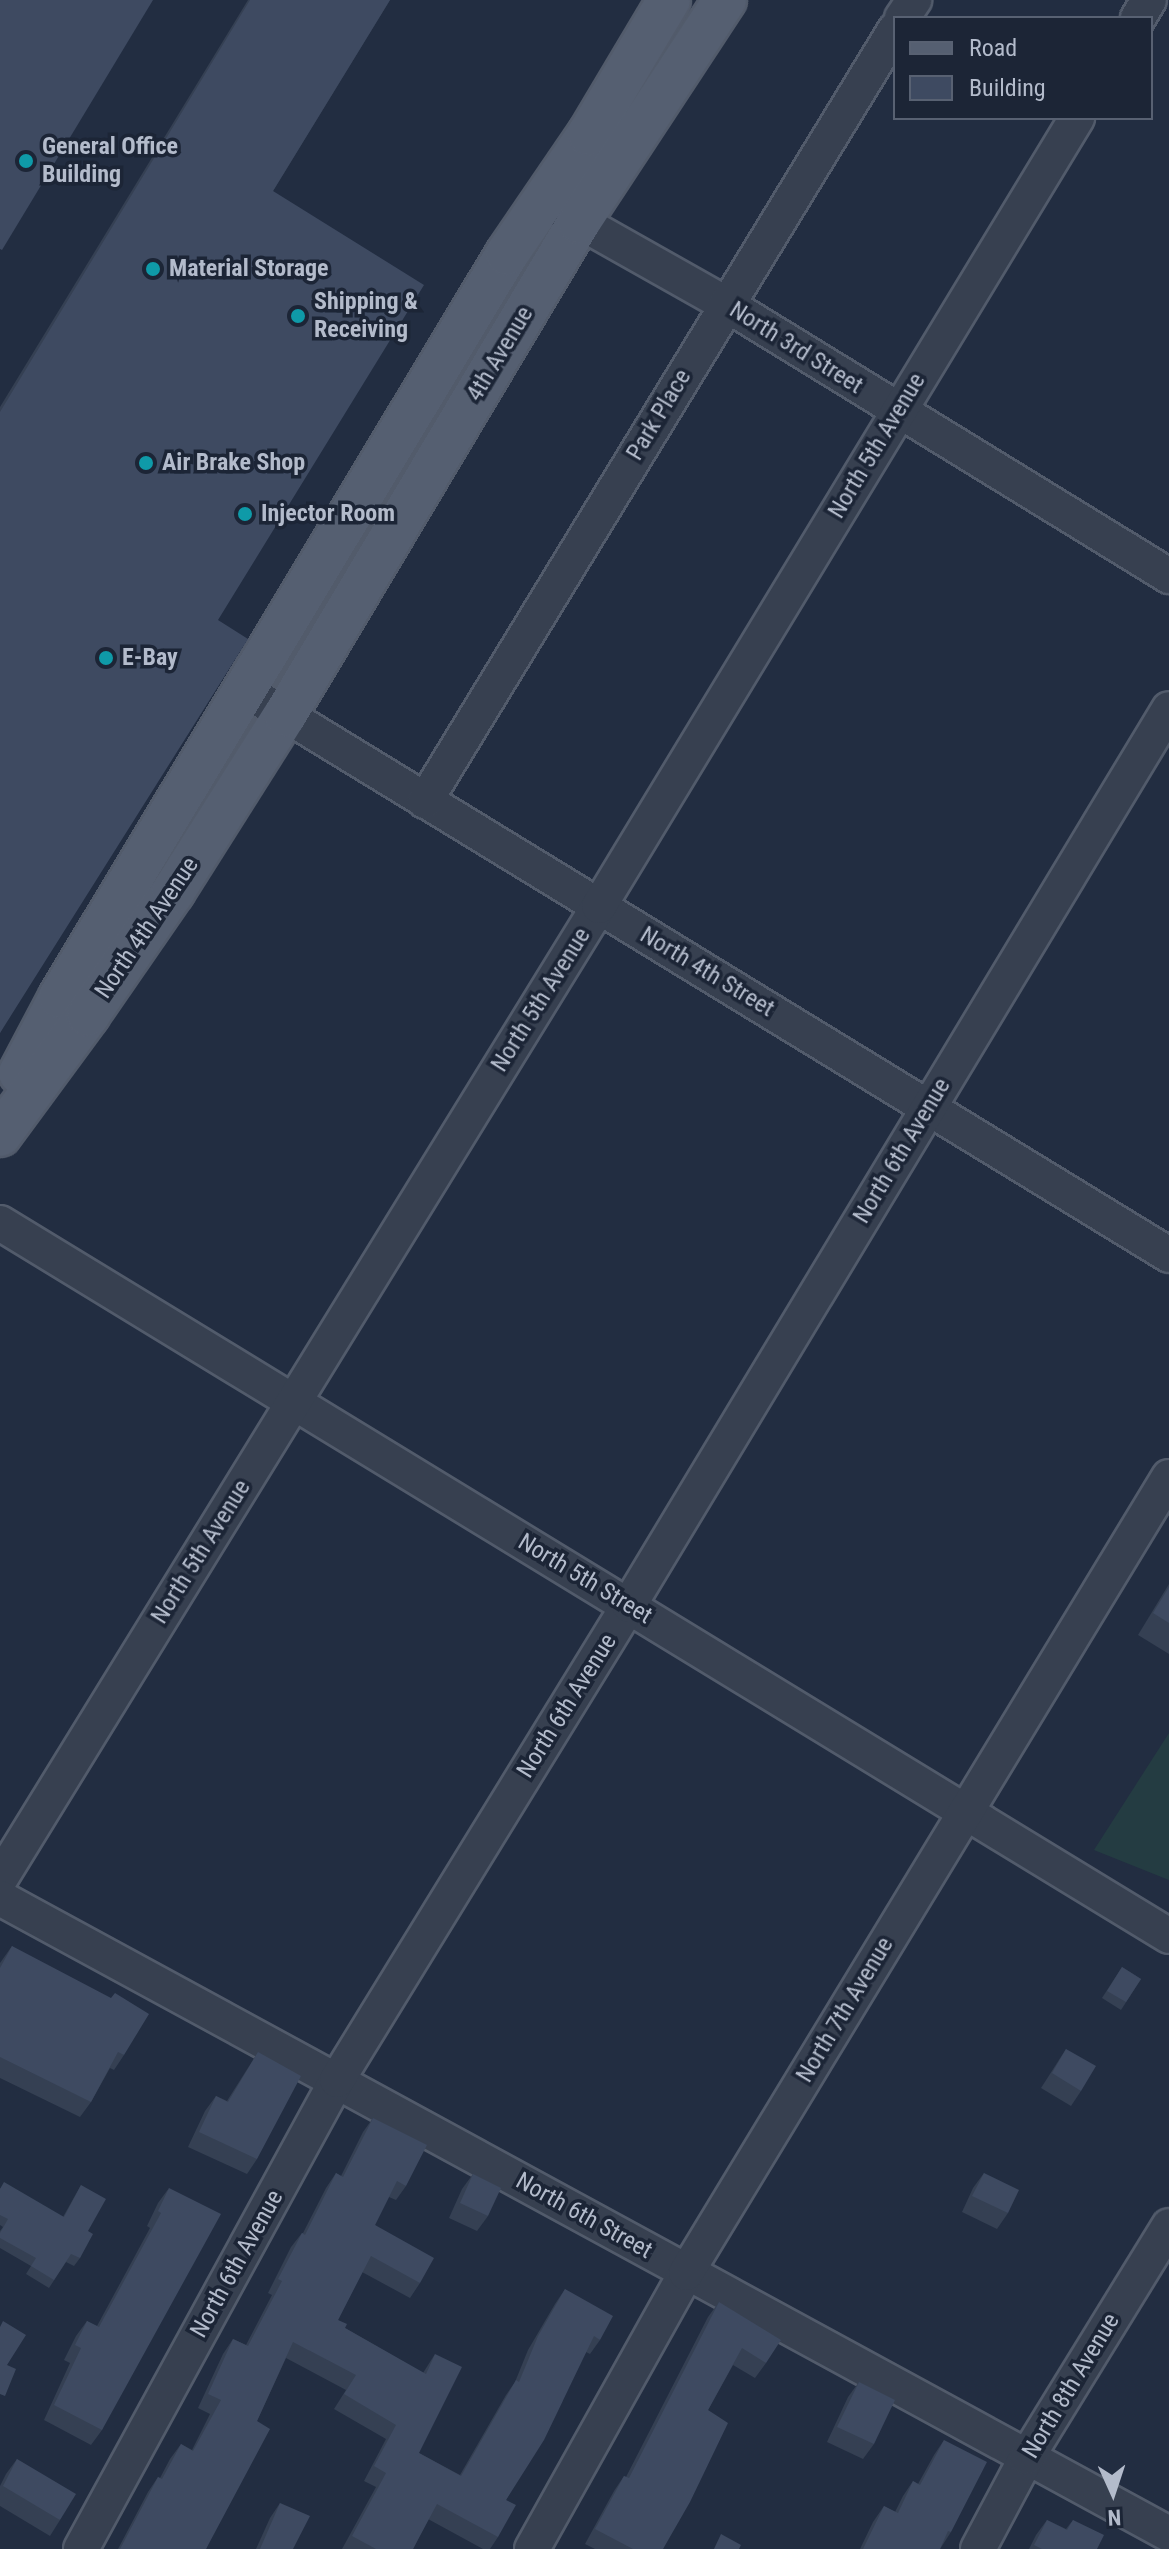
<!DOCTYPE html>
<html>
<head>
<meta charset="utf-8">
<style>
  body { margin:0 }
  #map { position:relative; width:1169px; height:2549px; overflow:hidden; background:#222d41; font-family:"Roboto Condensed",sans-serif }
  div>[style] { position:absolute }
  .green>* { inset:0; background:#243c42 }
  .roads { filter:drop-shadow(2px 0 #525b6b) drop-shadow(-2px 0 #525b6b) drop-shadow(0 2px #525b6b) drop-shadow(0 -2px #525b6b) }
  .minor>* { height:34px; margin:-17px; padding:0 17px; transform-origin:17px; border-radius:17px; background:#374050 }
  .major>* { height:42px; margin:-21px; padding:0 21px; transform-origin:21px; border-radius:21px; background:#555f71 }
  .wall>* { inset:0; background:#354053 }
  .building>* { inset:0; background:#3e4a61 }
  .dots>* { width:22px; height:22px; translate:-50% -50%; box-sizing:border-box; border:4px solid #1c2536; border-radius:50% }
  span { translate:-50% -50%; white-space:nowrap; text-align:center; line-height:1.15; -webkit-text-stroke:7px #1c2536; paint-order:stroke }
  .poi-label { font-size:24px; color:#b3bbcb; font-weight:700 }
  .left { translate:0 -50%; text-align:left }
  .street-label { font-size:24px; color:#b3bbcb }
  .legend { position:absolute; left:893px; top:16px; width:260px; height:104px; box-sizing:border-box; background:#1c2536; border:2px solid #586172; margin:0; padding:10px 14px; list-style:none; font-size:24px; color:#b3bbcb }
  .legend li { display:flex; align-items:center; gap:16px; height:40px }
  .legend b { width:40px; border:2px solid #586172 }
  .north { position:absolute; left:1073px; top:2453px; width:80px; height:80px; -webkit-text-stroke:6px #1c2536; paint-order:stroke; rotate:177deg; font-size:22px; font-weight:700; line-height:32px; text-align:center; color:#b3bbcb }
  .north::after { content:''; display:block; margin:auto; width:28px; height:36px; background:#b3bbcb; clip-path:polygon(50% 0,100% 100%,50% 72%,0 100%) }
</style>
</head>
<body>
<div id="map">
  <div class="green">
    <i style="clip-path:polygon(1169px 1733px,1169px 1880px,1094px 1850px)"></i>
  </div>
  <div class="roads">
    <div class="minor">
      <i style="left:902px;top:18px;width:22px;rotate:-56deg"></i>
      <i style="left:1138px;top:18px;width:21px;rotate:-59deg"></i>
      <i style="left:559px;top:210px;width:192px;rotate:29.4deg"></i>
      <i style="left:726px;top:304px;width:520px;rotate:31.55deg"></i>
      <i style="left:245px;top:690px;width:1083px;rotate:31.44deg"></i>
      <i style="left:425px;top:801px;width:903px;rotate:-58.63deg"></i>
      <i style="left:0;top:1223px;width:1369px;rotate:31.38deg"></i>
      <i style="left:0;top:1879px;width:1143px;rotate:-58.38deg"></i>
      <i style="left:599px;top:906px;width:922px;rotate:-58.76deg"></i>
      <i style="left:0;top:1898px;width:1331px;rotate:28.55deg"></i>
      <i style="left:81px;top:2549px;width:534px;rotate:-61.37deg"></i>
      <i style="left:337px;top:2080px;width:558px;rotate:-58.42deg"></i>
      <i style="left:629px;top:1605px;width:1046px;rotate:-58.92deg"></i>
      <i style="left:532px;top:2549px;width:316px;rotate:-60.8deg"></i>
      <i style="left:686px;top:2273px;width:931px;rotate:-58.75deg"></i>
      <i style="left:978px;top:2549px;width:104px;rotate:-62deg"></i>
      <i style="left:1027px;top:2457px;width:271px;rotate:-58.4deg"></i>
    </div>
    <div class="major">
      <i style="left:20px;top:1073px;width:86px;rotate:-62.2deg"></i>
      <i style="left:60px;top:997px;width:867px;rotate:-58.97deg"></i>
      <i style="left:507px;top:254px;width:145px;rotate:-55.7deg"></i>
      <i style="left:589px;top:134px;width:156px;rotate:-59.2deg"></i>
      <i style="left:0;top:1135px;width:149px;rotate:-53.7deg"></i>
      <i style="left:88px;top:1015px;width:150px;rotate:-55.4deg"></i>
      <i style="left:173px;top:892px;width:209px;rotate:-57.7deg"></i>
      <i style="left:285px;top:715px;width:574px;rotate:-59.19deg"></i>
      <i style="left:579px;top:222px;width:266px;rotate:-56.7deg"></i>
    </div>
  </div>
  <div class="wall">
    <i style="clip-path:polygon(248px 0,390px 0,273px 191px,218px 620px,0 1033px,0 407px)"></i>
    <i style="clip-path:polygon(1169px 1584px,1169px 1654px,1138px 1635px)"></i>
    <i style="clip-path:polygon(12px 1946px,124px 2055px,114px 2070px,110px 2068px,91px 2102px,80px 2117px,0 2078px,0 1963px)"></i>
    <i style="clip-path:polygon(1122px 1967px,1141px 1979px,1121px 2010px,1102px 1998px)"></i>
    <i style="clip-path:polygon(1066px 2049px,1081px 2091px,1071px 2106px,1041px 2088px)"></i>
    <i style="clip-path:polygon(258px 2052px,257px 2159px,247px 2174px,188px 2147px,205px 2111px,216px 2096px,227px 2101px)"></i>
    <i style="clip-path:polygon(373px 2118px,406px 2186px,396px 2200px,389px 2197px,375px 2225px,420px 2283px,410px 2298px,362px 2272px,338px 2320px,345px 2328px,423px 2373px,435px 2354px,419px 2453px,460px 2475px,506px 2395px,515px 2382px,528px 2350px,555px 2304px,565px 2289px,600px 2340px,590px 2354px,586px 2352px,506px 2500px,498px 2537px,490px 2549px,483px 2549px,428px 2519px,413px 2549px,342px 2549px,376px 2487px,364px 2481px,386px 2439px,334px 2409px,346px 2390px,286px 2358px,257px 2421px,206px 2549px,118px 2549px,148px 2492px,158px 2477px,160px 2478px,170px 2459px,181px 2444px,192px 2450px,210px 2414px,198px 2408px,223px 2354px,233px 2339px,246px 2345px,272px 2295px,268px 2293px,291px 2247px,302px 2233px,303px 2233px,326px 2188px,336px 2173px,341px 2176px,363px 2132px)"></i>
    <i style="clip-path:polygon(984px 2173px,1008px 2213px,997px 2229px,962px 2212px,973px 2188px)"></i>
    <i style="clip-path:polygon(473px 2174px,488px 2216px,477px 2231px,449px 2218px,462px 2189px)"></i>
    <i style="clip-path:polygon(81px 2185px,88px 2231px,80px 2258px,74px 2266px,66px 2262px,49px 2288px,26px 2274px,31px 2266px,0 2248px,0 2231px,3px 2227px,0 2225px,0 2188px,63px 2217px)"></i>
    <i style="clip-path:polygon(169px 2188px,102px 2430px,91px 2445px,44px 2420px,70px 2363px,64px 2360px,76px 2336px,87px 2321px,97px 2326px,150px 2228px,147px 2226px,158px 2203px)"></i>
    <i style="clip-path:polygon(719px 2302px,766px 2363px,755px 2378px,733px 2365px,708px 2410px,663px 2549px,595px 2549px,585px 2544px,614px 2491px,624px 2476px,626px 2477px,708px 2317px)"></i>
    <i style="clip-path:polygon(859px 2382px,874px 2444px,863px 2459px,827px 2442px,848px 2397px)"></i>
    <i style="clip-path:polygon(944px 2440px,951px 2532px,940px 2549px,860px 2549px,873px 2522px,884px 2506px,895px 2512px,903px 2496px,913px 2481px,918px 2484px,934px 2455px)"></i>
    <i style="clip-path:polygon(17px 2459px,60px 2520px,50px 2536px,0 2506px,0 2486px,6px 2474px)"></i>
    <i style="clip-path:polygon(280px 2503px,293px 2549px,256px 2549px,270px 2518px)"></i>
    <i style="clip-path:polygon(1047px 2520px,1066px 2529px,1073px 2520px,1097px 2549px,1029px 2549px,1036px 2535px)"></i>
  </div>
  <div class="building">
    <i style="clip-path:polygon(0 0,153px 0,2px 250px,0 249px)"></i>
    <i style="clip-path:polygon(250px 0,390px 0,273px 191px,424px 285px,218px 620px,248px 639px,0 1033px,0 412px)"></i>
    <i style="clip-path:polygon(1169px 1587px,1169px 1623px,1153px 1613px)"></i>
    <i style="clip-path:polygon(12px 1946px,111px 1998px,115px 1993px,149px 2014px,124px 2055px,118px 2052px,91px 2102px,0 2057px,0 1968px)"></i>
    <i style="clip-path:polygon(1122px 1967px,1141px 1979px,1126px 2002px,1107px 1991px)"></i>
    <i style="clip-path:polygon(1066px 2049px,1096px 2066px,1081px 2091px,1052px 2073px)"></i>
    <i style="clip-path:polygon(258px 2052px,301px 2076px,257px 2159px,199px 2132px,216px 2096px,228px 2102px)"></i>
    <i style="clip-path:polygon(373px 2118px,427px 2145px,406px 2186px,397px 2181px,375px 2225px,434px 2258px,420px 2283px,371px 2256px,338px 2320px,347px 2324px,345px 2328px,426px 2374px,435px 2354px,462px 2367px,419px 2453px,461px 2476px,516px 2380px,519px 2382px,538px 2336px,565px 2289px,613px 2316px,600px 2340px,594px 2336px,544px 2440px,506px 2500px,516px 2505px,498px 2537px,437px 2504px,413px 2549px,376px 2549px,352px 2536px,386px 2473px,374px 2466px,396px 2425px,344px 2394px,356px 2375px,293px 2342px,257px 2421px,270px 2429px,206px 2549px,120px 2549px,158px 2477px,162px 2479px,181px 2444px,193px 2451px,221px 2400px,208px 2394px,233px 2339px,248px 2346px,282px 2281px,278px 2279px,302px 2233px,305px 2235px,336px 2173px,343px 2177px)"></i>
    <i style="clip-path:polygon(984px 2173px,1019px 2190px,1008px 2213px,972px 2196px)"></i>
    <i style="clip-path:polygon(473px 2174px,501px 2188px,488px 2216px,460px 2203px)"></i>
    <i style="clip-path:polygon(4px 2182px,64px 2217px,81px 2185px,106px 2199px,88px 2231px,93px 2234px,80px 2258px,71px 2254px,54px 2280px,31px 2266px,36px 2258px,0 2238px,0 2233px,8px 2219px,0 2215px,0 2189px)"></i>
    <i style="clip-path:polygon(169px 2188px,221px 2214px,102px 2430px,54px 2405px,81px 2348px,75px 2345px,87px 2321px,99px 2327px,161px 2213px,158px 2211px)"></i>
    <i style="clip-path:polygon(719px 2302px,781px 2340px,766px 2363px,742px 2348px,708px 2410px,728px 2423px,690px 2502px,663px 2549px,633px 2549px,595px 2529px,624px 2476px,629px 2478px)"></i>
    <i style="clip-path:polygon(3px 2321px,26px 2335px,7px 2365px,16px 2369px,5px 2396px,0 2394px,0 2327px)"></i>
    <i style="clip-path:polygon(859px 2382px,895px 2400px,874px 2444px,837px 2427px)"></i>
    <i style="clip-path:polygon(944px 2440px,987px 2462px,951px 2532px,948px 2531px,940px 2549px,863px 2549px,884px 2506px,898px 2513px,913px 2481px,920px 2485px)"></i>
    <i style="clip-path:polygon(17px 2459px,76px 2494px,60px 2520px,3px 2486px)"></i>
    <i style="clip-path:polygon(280px 2503px,310px 2516px,293px 2549px,260px 2549px)"></i>
    <i style="clip-path:polygon(1047px 2520px,1067px 2530px,1073px 2520px,1104px 2535px,1097px 2549px,1042px 2549px,1034px 2545px)"></i>
    <i style="clip-path:polygon(721px 2534px,741px 2545px,739px 2549px,714px 2549px)"></i>
  </div>
  <div class="dots">
    <i style="left:26px;top:161px;background:#0f9aa8"></i>
    <i style="left:153px;top:269px;background:#0f9aa8"></i>
    <i style="left:298px;top:316px;background:#0f9aa8"></i>
    <i style="left:146px;top:463px;background:#0f9aa8"></i>
    <i style="left:245px;top:514px;background:#0f9aa8"></i>
    <i style="left:106px;top:658px;background:#0f9aa8"></i>
  </div>
  <div class="poi-label">
    <span class="left" style="left:42px;top:161px">General Office<br>Building</span>
    <span class="left" style="left:169px;top:269px">Material Storage</span>
    <span class="left" style="left:314px;top:316px">Shipping &amp;<br>Receiving</span>
    <span class="left" style="left:162px;top:463px">Air Brake Shop</span>
    <span class="left" style="left:261px;top:514px">Injector Room</span>
    <span class="left" style="left:122px;top:658px">E-Bay</span>
  </div>
  <div class="street-label">
    <span style="left:796px;top:348px;rotate:32deg">North 3rd Street</span>
    <span style="left:500px;top:354px;rotate:-59deg">4th Avenue</span>
    <span style="left:659px;top:415px;rotate:-59deg">Park Place</span>
    <span style="left:877px;top:446px;rotate:-59deg">North 5th Avenue</span>
    <span style="left:147px;top:928px;rotate:-56deg">North 4th Avenue</span>
    <span style="left:707px;top:972px;rotate:31deg">North 4th Street</span>
    <span style="left:541px;top:1000px;rotate:-58deg">North 5th Avenue</span>
    <span style="left:902px;top:1151px;rotate:-59deg">North 6th Avenue</span>
    <span style="left:201px;top:1552px;rotate:-58deg">North 5th Avenue</span>
    <span style="left:585px;top:1579px;rotate:31deg">North 5th Street</span>
    <span style="left:567px;top:1706px;rotate:-58deg">North 6th Avenue</span>
    <span style="left:845px;top:2010px;rotate:-59deg">North 7th Avenue</span>
    <span style="left:584px;top:2216px;rotate:29deg">North 6th Street</span>
    <span style="left:237px;top:2264px;rotate:-61deg">North 6th Avenue</span>
    <span style="left:1071px;top:2386px;rotate:-59deg">North 8th Avenue</span>
  </div>
  <ul class="legend">
  <li><b style="height:10px;background:#555f71"></b>Road</li>
  <li><b style="height:22px;background:#3e4a61"></b>Building</li>
  </ul>
  <div class="north">N</div>
</div>
</body>
</html>
